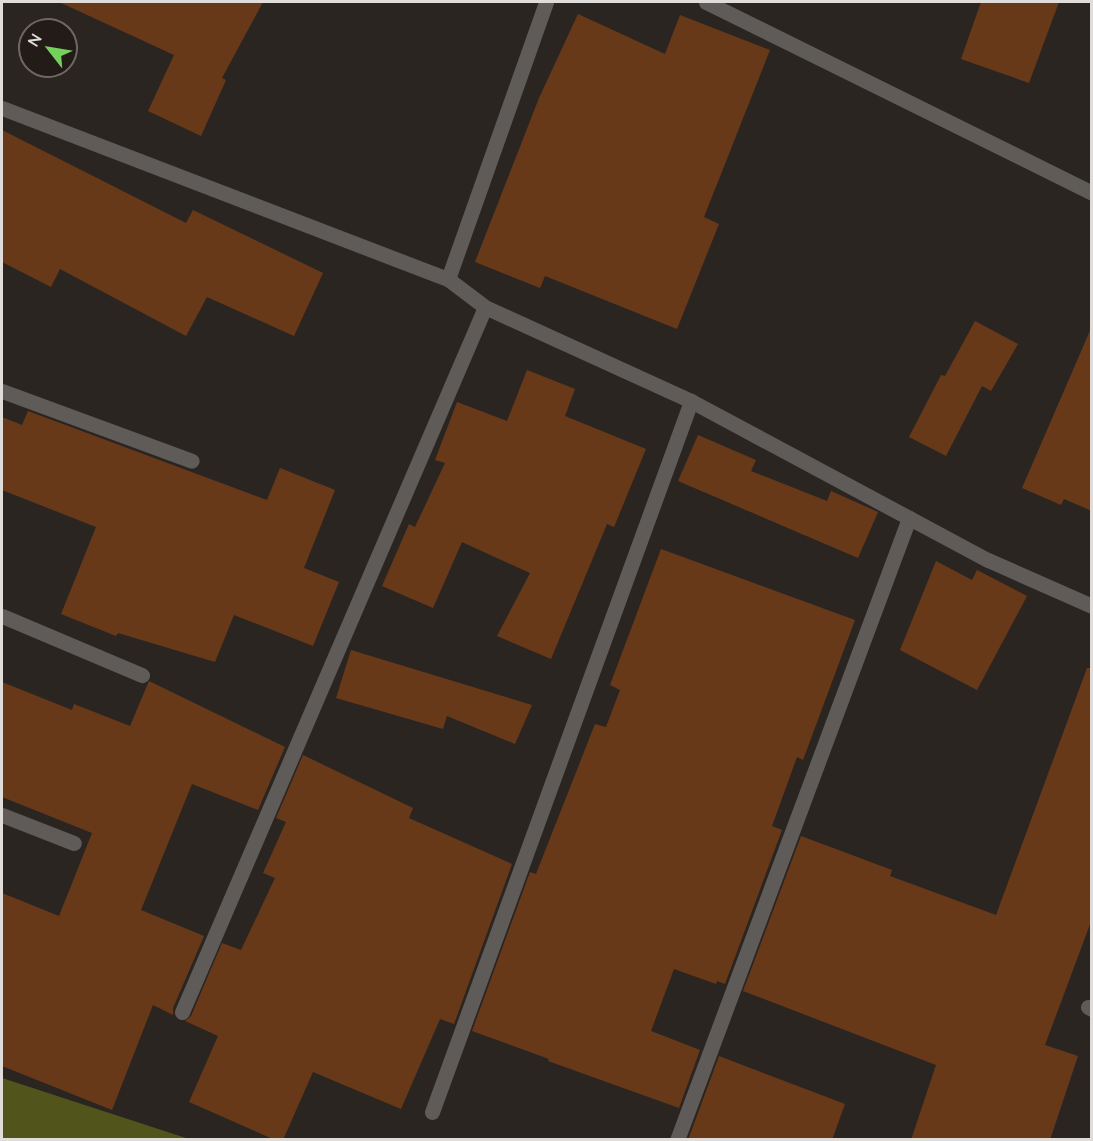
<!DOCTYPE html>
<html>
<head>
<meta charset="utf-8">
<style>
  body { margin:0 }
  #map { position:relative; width:1093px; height:1141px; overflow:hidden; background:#2b2521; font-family:Quicksand,sans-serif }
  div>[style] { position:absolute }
  .forest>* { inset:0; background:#52551b }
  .building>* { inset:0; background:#683919 }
  .minor>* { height:15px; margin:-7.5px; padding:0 7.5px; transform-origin:7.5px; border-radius:7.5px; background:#5e5b59 }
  span { translate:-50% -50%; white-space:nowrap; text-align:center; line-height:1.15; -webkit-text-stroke:4.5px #221b17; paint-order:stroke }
  .frame { position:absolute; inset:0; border:3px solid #e0dcd9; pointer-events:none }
  .north { position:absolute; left:18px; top:18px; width:60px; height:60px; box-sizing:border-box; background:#221b17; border:2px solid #6e6865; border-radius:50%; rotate:301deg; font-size:16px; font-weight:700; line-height:24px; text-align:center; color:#e0dcd9 }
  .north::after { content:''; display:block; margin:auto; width:21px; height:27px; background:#74d25c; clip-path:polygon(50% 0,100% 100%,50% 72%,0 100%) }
</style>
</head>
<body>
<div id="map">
  <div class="forest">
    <i style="clip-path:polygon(2px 1078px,189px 1139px,2px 1139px)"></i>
  </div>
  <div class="building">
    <i style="clip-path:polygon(59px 2px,263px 2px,222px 78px,226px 80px,201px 136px,148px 111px,174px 55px)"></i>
    <i style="clip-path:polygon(981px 2px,1059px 2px,1029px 83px,961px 59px)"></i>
    <i style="clip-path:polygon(578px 14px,665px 54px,680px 15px,770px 50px,704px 217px,719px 224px,677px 329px,545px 276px,540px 288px,475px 262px,539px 98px)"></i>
    <i style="clip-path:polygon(2px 130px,186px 223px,193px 210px,323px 273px,294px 336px,207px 297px,186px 336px,60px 269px,51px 287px,2px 262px)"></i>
    <i style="clip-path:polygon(975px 321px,1018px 344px,991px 391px,982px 386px,946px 456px,909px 437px,941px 375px,945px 376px)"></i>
    <i style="clip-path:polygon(1092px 326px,1092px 511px,1064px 499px,1061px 505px,1022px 488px)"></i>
    <i style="clip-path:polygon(527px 370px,575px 389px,565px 416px,646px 449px,614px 527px,607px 524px,551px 659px,497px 636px,530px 573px,462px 542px,433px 608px,382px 586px,409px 524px,415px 527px,445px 463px,435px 460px,457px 402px,507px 421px)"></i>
    <i style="clip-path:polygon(28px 411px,267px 500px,280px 468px,335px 490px,304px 568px,339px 582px,313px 646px,234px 615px,215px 662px,118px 633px,116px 636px,61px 614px,96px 527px,2px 490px,2px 417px,22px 425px)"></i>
    <i style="clip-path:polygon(698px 435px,756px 460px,751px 471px,827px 501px,831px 491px,878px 512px,858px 558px,678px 481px)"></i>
    <i style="clip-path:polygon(661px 549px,855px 620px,803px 760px,797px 757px,772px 826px,782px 830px,725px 984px,717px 981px,716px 984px,674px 969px,651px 1031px,700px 1050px,679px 1108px,548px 1061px,549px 1059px,472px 1031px,530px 872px,536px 874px,595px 724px,606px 727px,620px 690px,610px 685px)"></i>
    <i style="clip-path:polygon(936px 561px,972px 580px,977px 570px,1027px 596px,977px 690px,900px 650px)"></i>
    <i style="clip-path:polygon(351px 650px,532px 705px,515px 744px,447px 716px,443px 729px,336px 698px)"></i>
    <i style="clip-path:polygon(1087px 668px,1092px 668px,1092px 919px,1045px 1045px,1078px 1056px,1050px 1140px,911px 1140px,936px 1065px,743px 991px,801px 836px,892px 870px,890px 876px,996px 915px)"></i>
    <i style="clip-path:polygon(149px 681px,285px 747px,258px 810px,192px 784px,141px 910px,204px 936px,173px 1008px,173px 1015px,153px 1005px,112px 1110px,2px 1066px,2px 893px,59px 916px,92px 833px,2px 797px,2px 682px,72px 710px,74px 704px,130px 726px)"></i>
    <i style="clip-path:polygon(303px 755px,413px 808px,409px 818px,512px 864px,454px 1024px,440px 1019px,401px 1109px,313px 1072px,283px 1140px,275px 1140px,189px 1102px,218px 1036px,185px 1021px,191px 1016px,222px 943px,241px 950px,275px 878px,263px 873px,286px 822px,276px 818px)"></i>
    <i style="clip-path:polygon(719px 1056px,845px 1104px,832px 1140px,688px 1140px)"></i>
  </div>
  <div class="minor">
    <i style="left:706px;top:2px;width:431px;rotate:26.3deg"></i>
    <i style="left:2px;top:108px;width:478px;rotate:21deg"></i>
    <i style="left:448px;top:279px;width:46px;rotate:37.1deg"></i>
    <i style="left:485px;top:307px;width:226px;rotate:24.5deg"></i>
    <i style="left:691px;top:401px;width:337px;rotate:28.2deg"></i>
    <i style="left:988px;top:560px;width:114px;rotate:23.9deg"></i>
    <i style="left:448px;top:279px;width:294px;rotate:-70.5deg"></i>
    <i style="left:2px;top:391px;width:202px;rotate:20.2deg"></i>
    <i style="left:2px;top:616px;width:152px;rotate:22.9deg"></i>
    <i style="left:2px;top:815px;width:77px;rotate:21.3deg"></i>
    <i style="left:1088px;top:1007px;width:4px;rotate:27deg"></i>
    <i style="left:182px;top:1012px;width:767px;rotate:-66.74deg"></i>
    <i style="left:432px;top:1112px;width:757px;rotate:-69.98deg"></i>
    <i style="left:677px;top:1140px;width:664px;rotate:-69.54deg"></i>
  </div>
  <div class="frame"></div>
  <div class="north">N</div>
</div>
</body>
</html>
